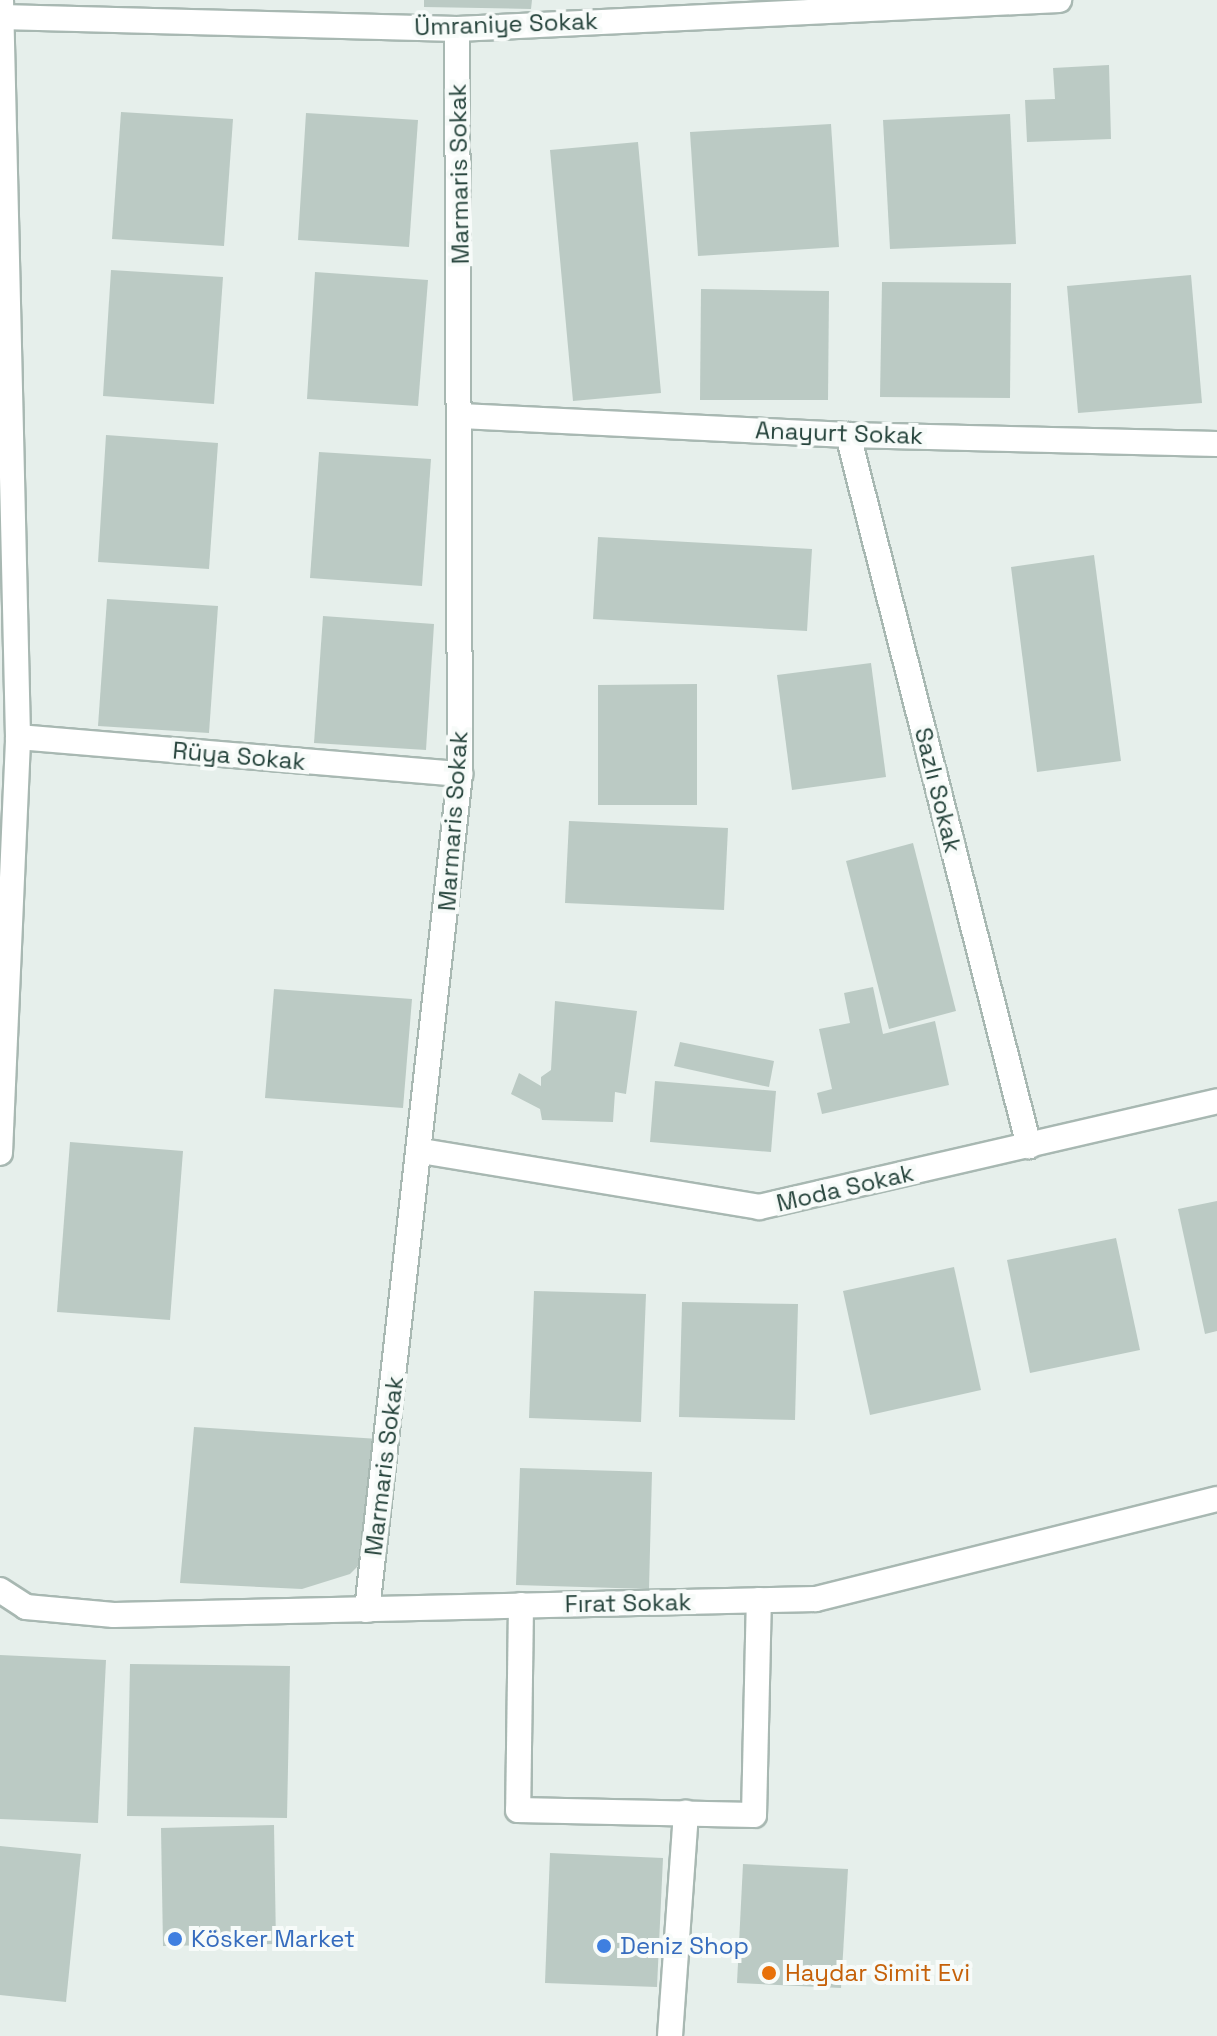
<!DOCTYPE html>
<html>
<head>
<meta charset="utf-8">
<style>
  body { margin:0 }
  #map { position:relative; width:1217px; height:2036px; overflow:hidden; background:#e6efeb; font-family:"Space Grotesk",sans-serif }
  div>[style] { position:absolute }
  .building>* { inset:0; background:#bbcac4 }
  .roads { filter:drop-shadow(2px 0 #a8b8b2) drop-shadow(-2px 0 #a8b8b2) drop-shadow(0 2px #a8b8b2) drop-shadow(0 -2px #a8b8b2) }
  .lane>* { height:24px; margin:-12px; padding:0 12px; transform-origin:12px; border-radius:12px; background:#fff }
  .street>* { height:24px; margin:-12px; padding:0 12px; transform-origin:12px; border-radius:12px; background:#fff }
  .dots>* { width:22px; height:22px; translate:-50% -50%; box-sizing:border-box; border:4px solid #f7fbf9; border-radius:50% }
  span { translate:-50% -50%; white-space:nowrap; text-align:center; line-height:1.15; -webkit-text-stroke:8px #f7fbf9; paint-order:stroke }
  .street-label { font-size:24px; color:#24423a }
  .shop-label { font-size:24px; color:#366cbe }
  .left { translate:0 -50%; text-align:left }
  .food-label { font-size:24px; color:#c56008 }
</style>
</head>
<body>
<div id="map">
  <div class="building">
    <i style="clip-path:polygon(424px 0,532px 0,531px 9px,424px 7px)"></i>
    <i style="clip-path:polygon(1109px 65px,1111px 139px,1027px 142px,1025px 100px,1055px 99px,1053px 68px)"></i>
    <i style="clip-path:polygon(121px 112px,233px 119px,224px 246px,112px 239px)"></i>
    <i style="clip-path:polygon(306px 113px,418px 120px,409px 247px,298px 240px)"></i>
    <i style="clip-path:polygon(1010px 114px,1016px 244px,890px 249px,883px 120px)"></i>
    <i style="clip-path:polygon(831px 124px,839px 247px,698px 256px,690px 132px)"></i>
    <i style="clip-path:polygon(638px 142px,661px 393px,573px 401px,550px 150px)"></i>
    <i style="clip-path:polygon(111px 270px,223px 277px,214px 404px,103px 396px)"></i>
    <i style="clip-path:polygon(315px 272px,428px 280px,418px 406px,307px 399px)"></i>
    <i style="clip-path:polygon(1191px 275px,1202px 403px,1078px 413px,1067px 286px)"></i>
    <i style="clip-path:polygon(882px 282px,1011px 283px,1010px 398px,880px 397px)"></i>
    <i style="clip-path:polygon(701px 289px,829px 291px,828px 400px,700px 400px)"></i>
    <i style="clip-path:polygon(106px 435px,218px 443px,209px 569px,98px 562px)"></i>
    <i style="clip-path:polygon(319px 452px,431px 459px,422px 586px,310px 578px)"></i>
    <i style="clip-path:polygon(598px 537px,812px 549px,807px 631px,593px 619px)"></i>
    <i style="clip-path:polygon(1094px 555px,1121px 761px,1037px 772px,1011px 567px)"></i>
    <i style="clip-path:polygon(107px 599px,218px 606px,209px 733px,98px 726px)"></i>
    <i style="clip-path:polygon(323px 616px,434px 624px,426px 750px,314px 743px)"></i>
    <i style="clip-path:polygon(871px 663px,886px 777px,792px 790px,777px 675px)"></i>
    <i style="clip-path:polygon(697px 684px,697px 805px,598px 805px,598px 685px)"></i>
    <i style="clip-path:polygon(569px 821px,728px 828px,724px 910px,565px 903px)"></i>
    <i style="clip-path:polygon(913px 843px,956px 1011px,889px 1029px,846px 861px)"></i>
    <i style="clip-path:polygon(873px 987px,883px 1034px,935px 1021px,949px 1085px,822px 1114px,817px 1093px,832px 1089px,819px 1029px,850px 1023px,844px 993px)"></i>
    <i style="clip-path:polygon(274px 989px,412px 999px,403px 1108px,265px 1098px)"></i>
    <i style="clip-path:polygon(555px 1001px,637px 1011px,626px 1094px,615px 1092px,613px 1122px,542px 1120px,540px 1109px,511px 1094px,519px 1073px,541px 1086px,541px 1077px,551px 1070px)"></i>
    <i style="clip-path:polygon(680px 1042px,774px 1061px,769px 1087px,674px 1066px)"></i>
    <i style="clip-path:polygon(655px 1081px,776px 1091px,771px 1152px,650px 1142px)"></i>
    <i style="clip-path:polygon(70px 1142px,183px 1151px,170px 1320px,57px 1312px)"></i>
    <i style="clip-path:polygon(1217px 1201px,1217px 1331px,1205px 1334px,1178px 1209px)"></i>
    <i style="clip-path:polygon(1116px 1238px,1140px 1350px,1030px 1373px,1007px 1260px)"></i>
    <i style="clip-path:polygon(954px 1267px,981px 1390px,870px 1415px,843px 1291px)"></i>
    <i style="clip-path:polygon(534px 1291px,646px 1294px,641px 1422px,529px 1418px)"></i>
    <i style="clip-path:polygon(682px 1302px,798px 1304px,795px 1420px,679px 1417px)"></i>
    <i style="clip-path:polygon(194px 1427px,379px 1439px,362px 1562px,350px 1574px,302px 1589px,180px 1583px)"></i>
    <i style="clip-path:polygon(520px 1468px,652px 1472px,649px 1589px,516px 1585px)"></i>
    <i style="clip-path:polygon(0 1655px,106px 1660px,98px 1823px,0 1819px)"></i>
    <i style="clip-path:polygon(130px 1664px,290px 1666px,287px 1818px,127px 1816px)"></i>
    <i style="clip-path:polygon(274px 1825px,276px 1944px,163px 1946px,161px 1828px)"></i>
    <i style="clip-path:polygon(0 1846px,81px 1854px,66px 2002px,0 1995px)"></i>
    <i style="clip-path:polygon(550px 1853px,663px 1858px,657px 1987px,545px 1983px)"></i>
    <i style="clip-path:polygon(743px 1864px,848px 1869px,841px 1988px,737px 1983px)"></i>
  </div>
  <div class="roads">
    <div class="lane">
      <i style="left:521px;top:1605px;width:205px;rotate:90.8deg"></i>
      <i style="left:518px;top:1810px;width:236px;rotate:1.2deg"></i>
      <i style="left:754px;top:1815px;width:215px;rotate:-88.7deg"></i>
      <i style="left:670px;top:2036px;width:224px;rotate:-85.9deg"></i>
    </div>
    <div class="street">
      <i style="left:1px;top:17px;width:456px;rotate:1.5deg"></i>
      <i style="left:457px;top:29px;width:603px;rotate:-2.76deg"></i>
      <i style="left:461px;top:416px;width:387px;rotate:2.8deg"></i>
      <i style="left:848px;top:435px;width:369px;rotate:1.4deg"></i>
      <i style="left:848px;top:435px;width:734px;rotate:75.72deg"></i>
      <i style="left:18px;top:737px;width:444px;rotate:4.8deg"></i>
      <i style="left:422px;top:1151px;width:342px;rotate:9.4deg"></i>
      <i style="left:759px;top:1207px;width:470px;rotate:-13deg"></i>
      <i style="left:0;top:1153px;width:416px;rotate:-87.5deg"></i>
      <i style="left:18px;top:737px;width:737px;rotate:-91.32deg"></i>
      <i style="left:0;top:1590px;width:31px;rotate:33deg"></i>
      <i style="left:26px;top:1607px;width:88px;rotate:5.2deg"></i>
      <i style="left:114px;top:1615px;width:702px;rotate:-1.31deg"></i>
      <i style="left:816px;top:1599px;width:413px;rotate:-14deg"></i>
      <i style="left:367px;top:1610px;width:841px;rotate:-83.65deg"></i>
      <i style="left:460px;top:774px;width:745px;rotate:-90.23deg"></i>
    </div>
  </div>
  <div class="dots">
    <i style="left:175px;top:1939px;background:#3f7fe0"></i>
    <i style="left:604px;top:1946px;background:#3f7fe0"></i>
    <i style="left:769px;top:1973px;background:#e8710a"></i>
  </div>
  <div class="street-label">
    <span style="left:506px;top:24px;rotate:-2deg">Ümraniye Sokak</span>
    <span style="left:459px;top:174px;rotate:-91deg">Marmaris Sokak</span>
    <span style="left:839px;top:433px;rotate:2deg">Anayurt Sokak</span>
    <span style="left:239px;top:756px;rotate:5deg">Rüya Sokak</span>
    <span style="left:938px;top:790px;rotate:76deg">Sazlı Sokak</span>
    <span style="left:453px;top:821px;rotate:-86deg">Marmaris Sokak</span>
    <span style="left:845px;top:1188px;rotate:-13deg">Moda Sokak</span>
    <span style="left:384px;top:1466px;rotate:-83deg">Marmaris Sokak</span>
    <span style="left:628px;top:1603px;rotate:-1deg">Fırat Sokak</span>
  </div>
  <div class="shop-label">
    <span class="left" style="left:191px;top:1939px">Kösker Market</span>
    <span class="left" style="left:620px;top:1946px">Deniz Shop</span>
  </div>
  <div class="food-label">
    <span class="left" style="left:785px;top:1973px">Haydar Simit Evi</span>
  </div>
</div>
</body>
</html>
